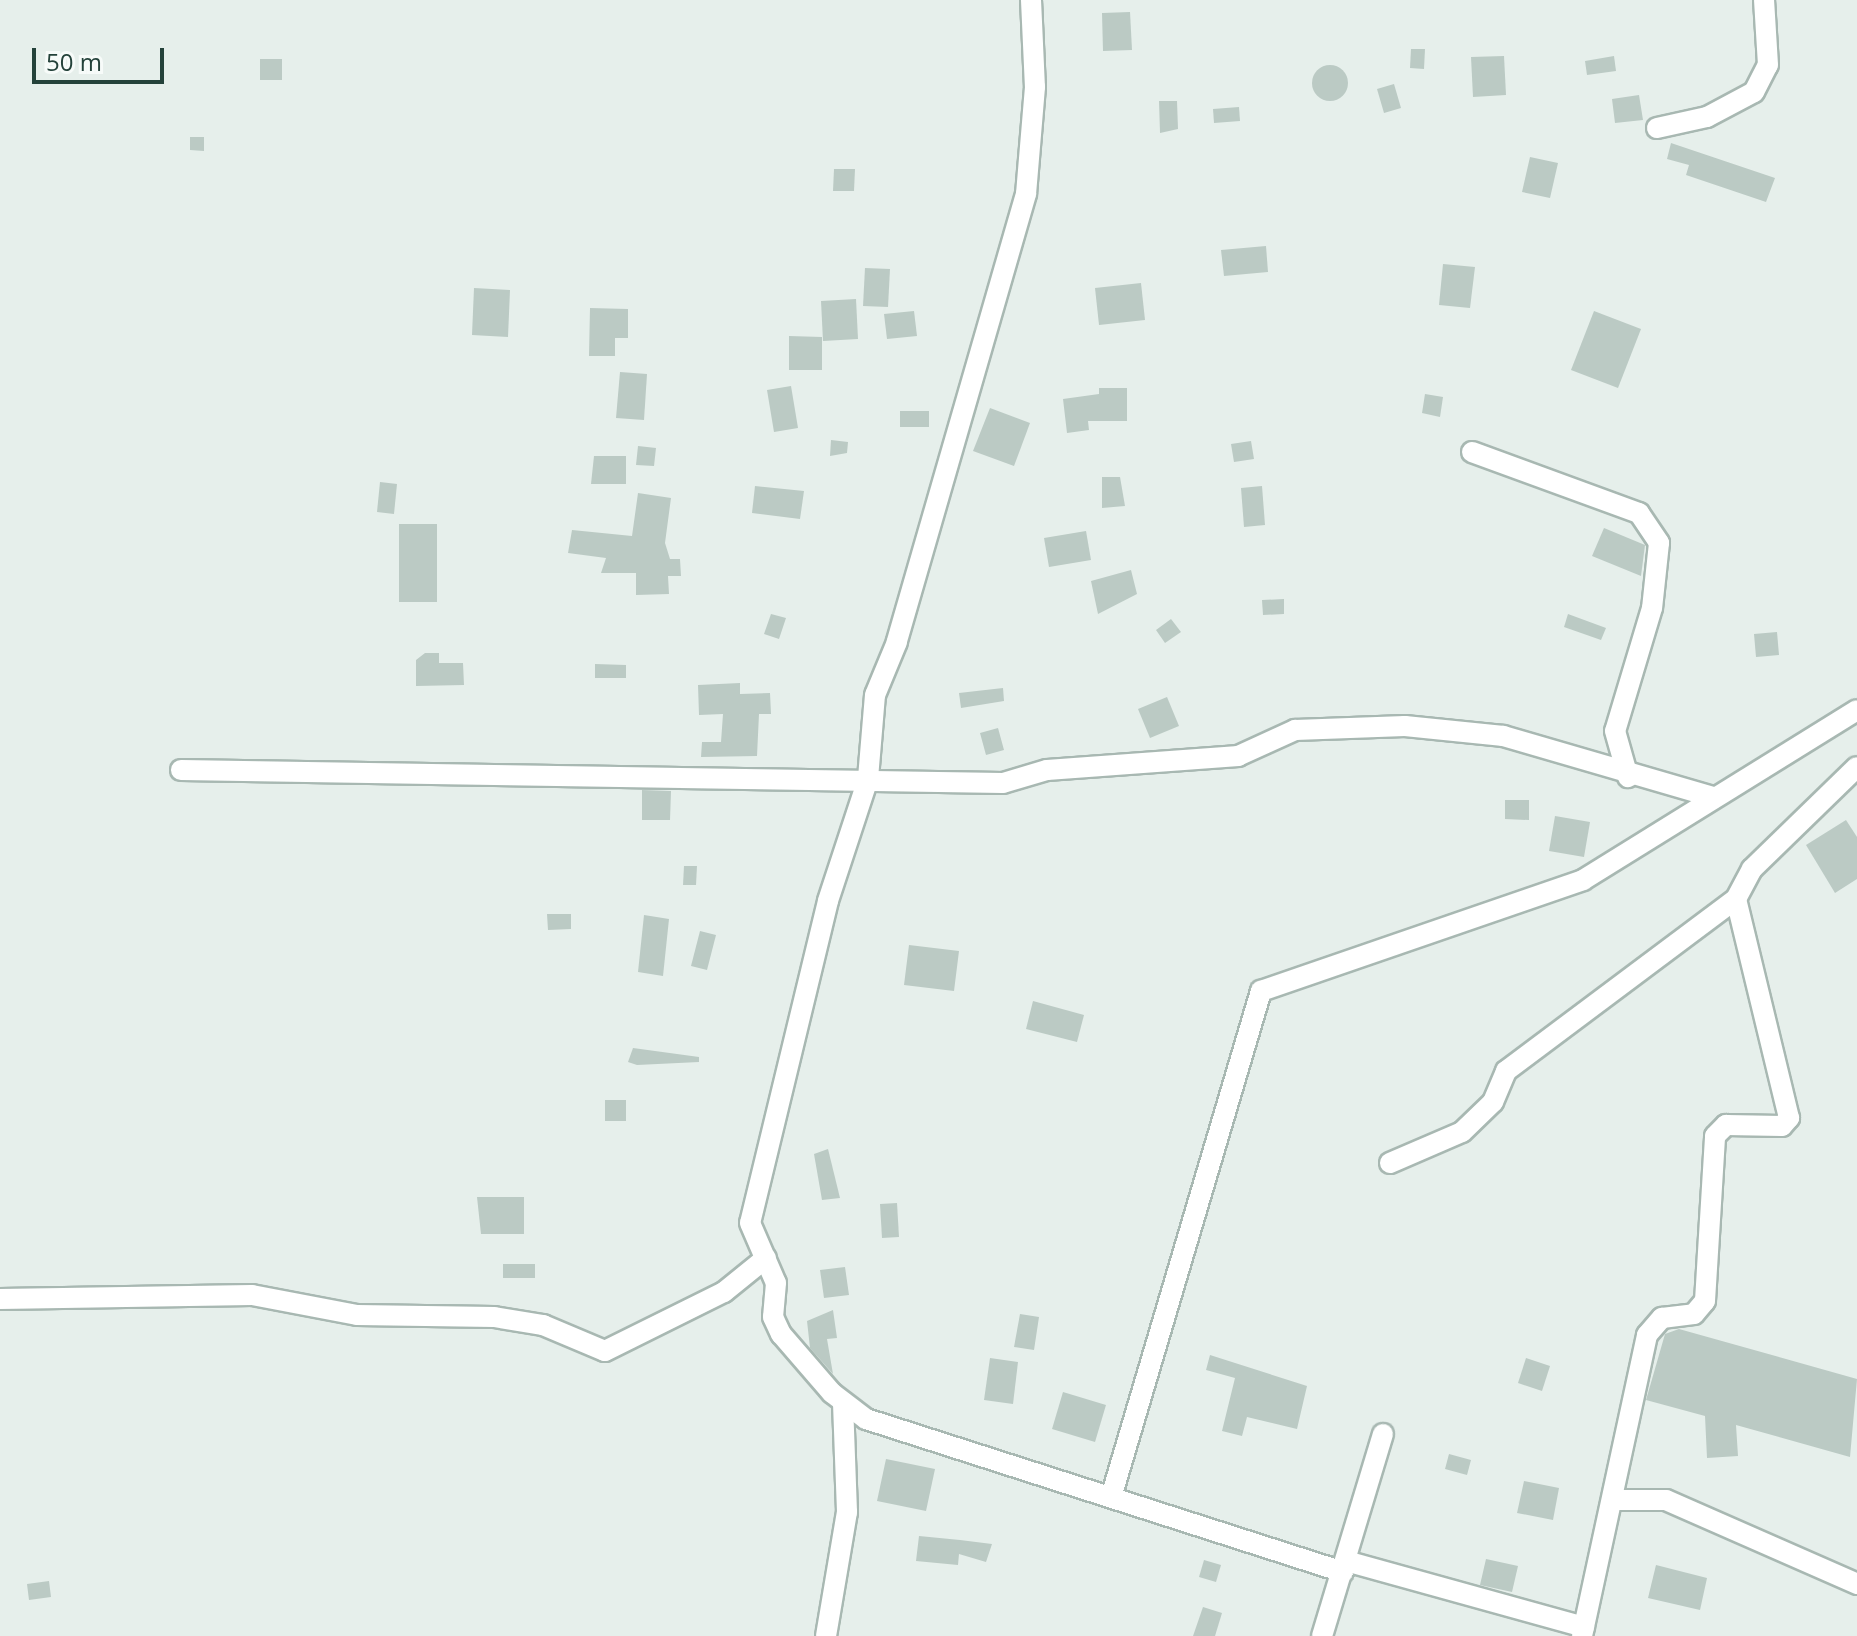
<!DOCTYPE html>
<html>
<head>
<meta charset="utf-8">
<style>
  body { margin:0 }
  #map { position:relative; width:1857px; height:1636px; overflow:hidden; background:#e6efeb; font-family:"Open Sans",sans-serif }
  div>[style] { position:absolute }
  .building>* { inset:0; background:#bbcac4 }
  .round { border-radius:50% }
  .roads { filter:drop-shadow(2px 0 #a8b8b2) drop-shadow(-2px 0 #a8b8b2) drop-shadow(0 2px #a8b8b2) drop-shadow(0 -2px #a8b8b2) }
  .street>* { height:20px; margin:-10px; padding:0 10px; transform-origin:10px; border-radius:10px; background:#fff }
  span { translate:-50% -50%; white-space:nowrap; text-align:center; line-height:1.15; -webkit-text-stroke:8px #f7fbf9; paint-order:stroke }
  .scale { position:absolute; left:32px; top:48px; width:132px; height:36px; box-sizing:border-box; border:4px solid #24423a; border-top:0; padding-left:10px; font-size:24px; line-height:28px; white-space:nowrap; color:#24423a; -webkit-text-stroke:6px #f7fbf9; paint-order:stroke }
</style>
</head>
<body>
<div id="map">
  <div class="building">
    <i style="clip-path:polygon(1130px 12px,1132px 50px,1103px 51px,1102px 13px)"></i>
    <i style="clip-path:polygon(1411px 49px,1425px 49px,1424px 69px,1410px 68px)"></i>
    <i style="clip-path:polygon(1504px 56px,1506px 95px,1473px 97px,1471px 57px)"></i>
    <i style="clip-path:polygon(1614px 56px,1616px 71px,1587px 75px,1585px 61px)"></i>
    <i style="clip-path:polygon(260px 59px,282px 59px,282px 80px,260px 80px)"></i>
    <i class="round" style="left:1312px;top:65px;width:36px;height:36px"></i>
    <i style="clip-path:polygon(1394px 84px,1401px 108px,1384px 113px,1377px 89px)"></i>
    <i style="clip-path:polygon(1639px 95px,1643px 120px,1615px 123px,1612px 99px)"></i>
    <i style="clip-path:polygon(1159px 101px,1177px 101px,1178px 129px,1160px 133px)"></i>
    <i style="clip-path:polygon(1239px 107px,1240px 121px,1214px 123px,1213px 109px)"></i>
    <i style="clip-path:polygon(190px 137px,204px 137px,204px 151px,190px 150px)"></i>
    <i style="clip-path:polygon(1671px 143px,1775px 178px,1766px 202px,1686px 175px,1689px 165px,1667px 159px)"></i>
    <i style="clip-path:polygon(1530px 157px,1558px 163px,1550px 198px,1522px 192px)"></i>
    <i style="clip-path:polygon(834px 169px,855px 169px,854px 191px,833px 191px)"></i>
    <i style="clip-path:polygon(1266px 246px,1268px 272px,1224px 276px,1221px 250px)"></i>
    <i style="clip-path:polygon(1443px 264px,1475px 267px,1470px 308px,1439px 305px)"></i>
    <i style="clip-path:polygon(865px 268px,890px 269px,888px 307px,863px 306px)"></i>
    <i style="clip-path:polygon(1141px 283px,1145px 320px,1099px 325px,1095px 288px)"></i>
    <i style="clip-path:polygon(474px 288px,510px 290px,508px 337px,472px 335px)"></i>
    <i style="clip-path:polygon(856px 299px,858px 339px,823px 341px,821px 301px)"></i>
    <i style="clip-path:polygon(590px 308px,628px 309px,628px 338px,615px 338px,615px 356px,589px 356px)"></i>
    <i style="clip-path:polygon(914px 311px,917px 336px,887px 339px,884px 314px)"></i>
    <i style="clip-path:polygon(1594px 311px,1641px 329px,1618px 388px,1571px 370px)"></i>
    <i style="clip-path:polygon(789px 336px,822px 337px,822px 370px,789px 370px)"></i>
    <i style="clip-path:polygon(620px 372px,647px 374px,644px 420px,616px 418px)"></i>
    <i style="clip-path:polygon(791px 386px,798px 428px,774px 432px,767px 390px)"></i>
    <i style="clip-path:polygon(1099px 388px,1127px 388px,1127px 421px,1088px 421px,1089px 430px,1067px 433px,1063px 399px,1099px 394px)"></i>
    <i style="clip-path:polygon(1425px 394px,1443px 397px,1440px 417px,1422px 413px)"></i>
    <i style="clip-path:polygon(990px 408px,1030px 423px,1014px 466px,973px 451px)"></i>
    <i style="clip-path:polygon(900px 411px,929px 411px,929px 427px,900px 427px)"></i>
    <i style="clip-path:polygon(831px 440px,848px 442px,847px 453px,830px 456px)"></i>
    <i style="clip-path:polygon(1251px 441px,1254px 459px,1234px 462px,1231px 444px)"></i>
    <i style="clip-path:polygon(638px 446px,656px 448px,654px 466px,636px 465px)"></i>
    <i style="clip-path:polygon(594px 456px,626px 456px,626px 484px,591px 484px)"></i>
    <i style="clip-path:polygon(1102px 477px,1120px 477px,1125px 506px,1102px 508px)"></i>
    <i style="clip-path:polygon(380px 482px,397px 484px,394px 514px,377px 512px)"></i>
    <i style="clip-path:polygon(755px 486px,804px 491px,800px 519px,752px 513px)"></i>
    <i style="clip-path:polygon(1262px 486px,1265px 525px,1244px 527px,1241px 488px)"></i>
    <i style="clip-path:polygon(638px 493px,671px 498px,665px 543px,670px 559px,680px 559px,681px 576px,668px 576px,669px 594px,636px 595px,636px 573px,601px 573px,606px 558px,568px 553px,572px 530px,632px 536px)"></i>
    <i style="clip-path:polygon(399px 524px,437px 524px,437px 602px,399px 602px)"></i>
    <i style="clip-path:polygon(1604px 528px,1645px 545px,1641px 576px,1592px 556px)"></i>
    <i style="clip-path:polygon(1086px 531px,1091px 560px,1049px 567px,1044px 538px)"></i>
    <i style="clip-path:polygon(1131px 570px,1137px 594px,1098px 614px,1091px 581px)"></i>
    <i style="clip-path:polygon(1284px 599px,1284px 614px,1263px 615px,1262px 600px)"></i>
    <i style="clip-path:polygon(771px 614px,786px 618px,779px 639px,764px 634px)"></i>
    <i style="clip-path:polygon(1568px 614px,1606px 628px,1601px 640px,1564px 627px)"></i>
    <i style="clip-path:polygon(1171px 619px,1181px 632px,1165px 643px,1156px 630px)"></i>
    <i style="clip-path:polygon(1777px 632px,1779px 655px,1756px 657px,1754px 634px)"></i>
    <i style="clip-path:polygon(425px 653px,439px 653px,439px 663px,463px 663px,464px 685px,416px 686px,416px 660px)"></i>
    <i style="clip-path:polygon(595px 664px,626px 665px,626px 678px,595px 678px)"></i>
    <i style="clip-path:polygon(740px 683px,740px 694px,770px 693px,771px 714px,759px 714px,757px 756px,701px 757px,702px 742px,721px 742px,723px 714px,699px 715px,698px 685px)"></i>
    <i style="clip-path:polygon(1003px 688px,1004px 701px,961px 708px,959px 693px)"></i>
    <i style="clip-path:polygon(1167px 697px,1179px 726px,1150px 738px,1138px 709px)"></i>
    <i style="clip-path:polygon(998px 728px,1004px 750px,986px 755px,980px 733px)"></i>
    <i style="clip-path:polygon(642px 790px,671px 791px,670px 820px,642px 820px)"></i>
    <i style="clip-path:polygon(1505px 800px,1529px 800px,1529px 820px,1505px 819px)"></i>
    <i style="clip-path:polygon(1555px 816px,1590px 822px,1584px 857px,1549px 851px)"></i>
    <i style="clip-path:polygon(1846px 820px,1857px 837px,1857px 879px,1835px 893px,1806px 845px)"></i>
    <i style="clip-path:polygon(684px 866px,697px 866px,696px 885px,683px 885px)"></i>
    <i style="clip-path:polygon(547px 914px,571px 914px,571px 929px,548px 930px)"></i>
    <i style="clip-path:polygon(644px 915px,669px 919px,663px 976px,638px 972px)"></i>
    <i style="clip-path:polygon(700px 931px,716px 935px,707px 970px,691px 966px)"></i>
    <i style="clip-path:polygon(909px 945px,959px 951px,954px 991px,904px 985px)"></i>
    <i style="clip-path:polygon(1033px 1001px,1084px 1015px,1077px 1042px,1026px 1029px)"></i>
    <i style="clip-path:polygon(633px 1048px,699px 1057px,699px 1062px,637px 1065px,628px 1062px)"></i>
    <i style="clip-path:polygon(605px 1100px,626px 1100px,626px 1121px,605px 1121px)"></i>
    <i style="clip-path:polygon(828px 1149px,840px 1198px,822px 1200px,814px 1154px)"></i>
    <i style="clip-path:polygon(477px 1197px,524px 1197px,524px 1234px,481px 1234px)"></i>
    <i style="clip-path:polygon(897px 1203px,899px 1237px,882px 1238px,880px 1204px)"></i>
    <i style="clip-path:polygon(503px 1264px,535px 1264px,535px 1278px,503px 1278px)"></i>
    <i style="clip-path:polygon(845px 1267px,849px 1295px,824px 1298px,820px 1270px)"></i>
    <i style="clip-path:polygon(833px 1310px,837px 1338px,827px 1339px,833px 1374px,810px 1348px,807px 1321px)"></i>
    <i style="clip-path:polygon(1020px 1314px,1039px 1317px,1034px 1350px,1014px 1347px)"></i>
    <i style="clip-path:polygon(1679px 1329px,1857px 1379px,1850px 1457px,1736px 1425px,1738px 1456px,1707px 1458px,1705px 1416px,1646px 1400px,1665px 1334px)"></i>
    <i style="clip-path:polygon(1210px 1355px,1307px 1386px,1297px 1429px,1247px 1417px,1242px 1436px,1222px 1431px,1235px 1378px,1206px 1370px)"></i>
    <i style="clip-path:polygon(990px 1358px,1018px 1362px,1013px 1404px,984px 1400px)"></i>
    <i style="clip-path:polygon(1526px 1358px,1550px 1366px,1542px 1391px,1518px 1383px)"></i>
    <i style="clip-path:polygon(1063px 1392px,1106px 1405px,1095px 1442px,1052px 1429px)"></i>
    <i style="clip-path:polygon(1449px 1454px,1471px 1460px,1467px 1475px,1445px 1469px)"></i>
    <i style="clip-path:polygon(886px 1459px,935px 1469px,926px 1511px,877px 1501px)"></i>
    <i style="clip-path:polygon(1524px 1481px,1559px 1488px,1553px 1520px,1517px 1513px)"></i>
    <i style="clip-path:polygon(919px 1536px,960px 1540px,992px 1544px,986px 1562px,959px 1554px,958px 1565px,916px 1561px)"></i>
    <i style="clip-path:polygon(1486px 1559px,1518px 1566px,1512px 1592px,1480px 1585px)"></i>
    <i style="clip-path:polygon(1204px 1560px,1221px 1565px,1216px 1582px,1199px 1577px)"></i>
    <i style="clip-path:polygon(1656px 1565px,1707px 1578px,1700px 1610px,1648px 1598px)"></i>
    <i style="clip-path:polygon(49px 1581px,51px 1597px,29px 1600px,27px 1584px)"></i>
    <i style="clip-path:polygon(1203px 1607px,1222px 1613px,1215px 1636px,1193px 1636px)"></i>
  </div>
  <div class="roads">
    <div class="street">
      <i style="left:1031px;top:0;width:87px;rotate:87.4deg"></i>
      <i style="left:1035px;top:87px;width:107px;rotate:94.8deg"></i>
      <i style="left:1026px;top:194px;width:466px;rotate:106.1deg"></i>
      <i style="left:897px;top:642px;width:57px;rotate:112.5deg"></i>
      <i style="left:875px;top:695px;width:84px;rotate:94.8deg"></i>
      <i style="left:868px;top:779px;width:128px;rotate:108.2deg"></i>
      <i style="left:828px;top:901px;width:331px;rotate:103.6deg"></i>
      <i style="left:750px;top:1223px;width:65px;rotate:66.6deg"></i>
      <i style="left:776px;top:1283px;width:34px;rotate:95deg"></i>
      <i style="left:773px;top:1317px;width:19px;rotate:65deg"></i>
      <i style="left:781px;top:1334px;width:78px;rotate:49.2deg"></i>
      <i style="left:832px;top:1393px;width:43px;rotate:37.4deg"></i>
      <i style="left:866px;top:1419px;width:501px;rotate:17.78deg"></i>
      <i style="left:1657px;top:128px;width:51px;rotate:-12.4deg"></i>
      <i style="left:1707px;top:117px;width:53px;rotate:-28deg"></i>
      <i style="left:1754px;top:92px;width:30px;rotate:-63deg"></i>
      <i style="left:1768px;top:65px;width:65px;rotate:-93.5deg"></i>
      <i style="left:1472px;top:452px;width:178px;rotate:20.1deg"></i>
      <i style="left:1639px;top:513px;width:36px;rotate:56deg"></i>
      <i style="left:1659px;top:543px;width:65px;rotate:96.1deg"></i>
      <i style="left:1652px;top:608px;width:128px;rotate:106.7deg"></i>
      <i style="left:1615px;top:731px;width:48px;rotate:74.2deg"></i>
      <i style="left:181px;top:770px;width:822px;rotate:0.91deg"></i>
      <i style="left:1003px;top:783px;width:46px;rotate:-16.5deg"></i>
      <i style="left:1047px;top:770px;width:192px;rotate:-4.2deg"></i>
      <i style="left:1238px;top:756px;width:63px;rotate:-24.5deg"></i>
      <i style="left:1295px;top:730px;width:110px;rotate:-2.1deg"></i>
      <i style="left:1405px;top:726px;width:99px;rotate:5.8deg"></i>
      <i style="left:1503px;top:736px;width:219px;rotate:16.2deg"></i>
      <i style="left:1390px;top:1163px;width:78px;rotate:-23.3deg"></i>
      <i style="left:1462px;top:1132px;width:43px;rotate:-44.1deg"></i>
      <i style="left:1493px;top:1102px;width:34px;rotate:-67deg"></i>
      <i style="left:1506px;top:1071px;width:287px;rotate:-36.8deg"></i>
      <i style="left:0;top:1299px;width:252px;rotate:-0.9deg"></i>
      <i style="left:252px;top:1295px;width:107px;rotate:10.8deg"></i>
      <i style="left:357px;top:1315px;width:137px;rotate:0.8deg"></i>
      <i style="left:494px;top:1317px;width:50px;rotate:9.3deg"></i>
      <i style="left:543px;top:1325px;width:67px;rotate:22.8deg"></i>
      <i style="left:605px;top:1351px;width:133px;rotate:-26.4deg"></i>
      <i style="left:724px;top:1292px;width:54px;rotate:-39deg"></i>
      <i style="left:1112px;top:1494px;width:525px;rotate:-73.5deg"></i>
      <i style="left:1261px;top:991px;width:341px;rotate:-19deg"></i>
      <i style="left:1583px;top:880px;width:322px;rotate:-31.8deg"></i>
      <i style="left:1612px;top:1500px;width:54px"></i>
      <i style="left:1666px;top:1500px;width:209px;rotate:23.7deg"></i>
      <i style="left:1346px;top:1561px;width:247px;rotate:15.5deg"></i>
      <i style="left:826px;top:1636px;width:126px;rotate:-80.4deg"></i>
      <i style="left:847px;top:1512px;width:110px;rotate:-92.1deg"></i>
      <i style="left:1322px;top:1636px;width:211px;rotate:-73.2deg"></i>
      <i style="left:1582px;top:1636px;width:308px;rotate:-77.8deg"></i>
      <i style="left:1647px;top:1335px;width:23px;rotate:-49deg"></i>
      <i style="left:1662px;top:1318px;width:32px;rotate:-7deg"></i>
      <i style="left:1694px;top:1314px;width:17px;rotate:-50deg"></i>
      <i style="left:1705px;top:1301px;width:165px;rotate:-86.5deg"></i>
      <i style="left:1715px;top:1136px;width:16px;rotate:-45deg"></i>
      <i style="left:1726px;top:1125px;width:56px;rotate:1deg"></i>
      <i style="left:1782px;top:1126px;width:11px;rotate:-49deg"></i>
      <i style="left:1789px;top:1118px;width:225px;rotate:-103.6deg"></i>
      <i style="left:1736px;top:899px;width:34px;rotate:-62deg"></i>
      <i style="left:1752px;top:869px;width:146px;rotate:-44.2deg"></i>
    </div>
  </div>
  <div class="scale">50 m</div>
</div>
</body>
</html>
